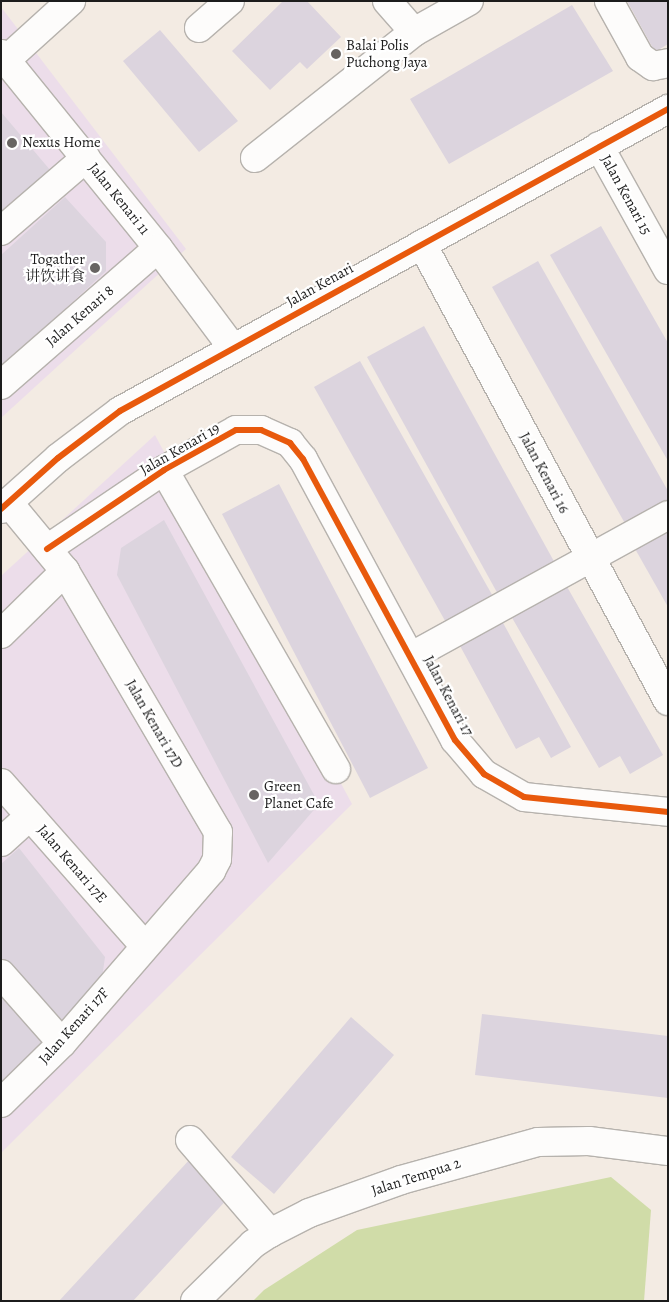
<!DOCTYPE html>
<html>
<head>
<meta charset="utf-8">
<style>
  body { margin:0 }
  #map { position:relative; width:669px; height:1302px; overflow:hidden; background:#f3ebe3; font-family:Alegreya,"Noto Serif SC",serif }
  div>[style] { position:absolute }
  .built>* { inset:0; background:#ecddea }
  .green>* { inset:0; background:#d0dca8 }
  .building>* { inset:0; background:#dcd4de }
  .roads { filter:drop-shadow(1px 0 #b6b2ad) drop-shadow(-1px 0 #b6b2ad) drop-shadow(0 1px #b6b2ad) drop-shadow(0 -1px #b6b2ad) }
  .minor>* { height:28px; margin:-14px; padding:0 14px; transform-origin:14px; border-radius:14px; background:#fdfcfb }
  .cycleway>* { height:6px; margin:-3px; padding:0 3px; transform-origin:3px; border-radius:3px; background:#e8590c }
  .dots>* { width:14px; height:14px; translate:-50% -50%; box-sizing:border-box; border:2px solid #fff; border-radius:50% }
  span { translate:-50% -50%; white-space:nowrap; text-align:center; line-height:1.15; -webkit-text-stroke:4.5px #fff; paint-order:stroke }
  .poi-label { font-size:15px; color:#1c1c1c }
  .left { translate:0 -50%; text-align:left }
  .right { translate:-100% -50%; text-align:right }
  .street-label { font-size:15px; color:#1c1c1c }
  .frame { position:absolute; inset:0; border:2px solid #1c1c1c; pointer-events:none }
</style>
</head>
<body>
<div id="map">
  <div class="built">
    <i style="clip-path:polygon(1px 7px,186px 249px,1px 418px)"></i>
    <i style="clip-path:polygon(155px 435px,352px 804px,1px 1153px,1px 576px)"></i>
  </div>
  <div class="green">
    <i style="clip-path:polygon(611px 1177px,651px 1210px,644px 1301px,253px 1301px,264px 1290px,357px 1230px)"></i>
  </div>
  <div class="building">
    <i style="clip-path:polygon(283px 1px,307px 1px,341px 37px,307px 69px,300px 62px,270px 90px,232px 51px)"></i>
    <i style="clip-path:polygon(627px 1px,668px 1px,668px 44px,655px 52px)"></i>
    <i style="clip-path:polygon(572px 5px,613px 71px,449px 164px,410px 99px)"></i>
    <i style="clip-path:polygon(160px 30px,238px 121px,199px 152px,123px 61px)"></i>
    <i style="clip-path:polygon(1px 112px,56px 177px,1px 224px)"></i>
    <i style="clip-path:polygon(65px 197px,106px 242px,106px 271px,1px 368px,1px 255px)"></i>
    <i style="clip-path:polygon(601px 226px,668px 343px,668px 461px,550px 255px)"></i>
    <i style="clip-path:polygon(538px 261px,668px 491px,668px 504px,627px 527px,492px 287px)"></i>
    <i style="clip-path:polygon(424px 326px,556px 565px,499px 596px,367px 357px)"></i>
    <i style="clip-path:polygon(360px 361px,495px 600px,448px 626px,314px 387px)"></i>
    <i style="clip-path:polygon(279px 484px,428px 768px,370px 798px,222px 514px)"></i>
    <i style="clip-path:polygon(164px 520px,319px 804px,268px 863px,117px 575px,121px 548px)"></i>
    <i style="clip-path:polygon(668px 529px,668px 607px,634px 547px)"></i>
    <i style="clip-path:polygon(566px 585px,663px 755px,630px 774px,620px 756px,599px 768px,511px 616px)"></i>
    <i style="clip-path:polygon(502px 621px,571px 747px,551px 758px,539px 737px,516px 749px,459px 644px)"></i>
    <i style="clip-path:polygon(19px 848px,105px 957px,102px 978px,56px 1027px,1px 958px,1px 864px)"></i>
    <i style="clip-path:polygon(1px 991px,48px 1045px,1px 1089px)"></i>
    <i style="clip-path:polygon(482px 1014px,668px 1036px,668px 1098px,475px 1075px)"></i>
    <i style="clip-path:polygon(351px 1017px,394px 1055px,274px 1194px,231px 1157px)"></i>
    <i style="clip-path:polygon(191px 1158px,231px 1195px,133px 1301px,59px 1301px)"></i>
  </div>
  <div class="roads">
    <div class="minor">
      <i style="left:387px;top:1px;width:41px;rotate:48.9deg"></i>
      <i style="left:609px;top:1px;width:64px;rotate:61deg"></i>
      <i style="left:640px;top:57px;width:16px;rotate:35deg"></i>
      <i style="left:653px;top:66px;width:15px;rotate:-11deg"></i>
      <i style="left:199px;top:28px;width:41px;rotate:-41.1deg"></i>
      <i style="left:1px;top:54px;width:250px;rotate:51deg"></i>
      <i style="left:158px;top:248px;width:124px;rotate:53.2deg"></i>
      <i style="left:6px;top:60px;width:88px;rotate:-42.2deg"></i>
      <i style="left:599px;top:146px;width:142px;rotate:60.9deg"></i>
      <i style="left:255px;top:158px;width:203px;rotate:-38.4deg"></i>
      <i style="left:414px;top:32px;width:63px;rotate:-29.4deg"></i>
      <i style="left:1px;top:231px;width:112px;rotate:-40.7deg"></i>
      <i style="left:422px;top:244px;width:519px;rotate:61.71deg"></i>
      <i style="left:1px;top:385px;width:208px;rotate:-41.1deg"></i>
      <i style="left:164px;top:470px;width:345px;rotate:60.1deg"></i>
      <i style="left:1px;top:509px;width:76px;rotate:-41.8deg"></i>
      <i style="left:58px;top:458px;width:78px;rotate:-37.2deg"></i>
      <i style="left:120px;top:411px;width:626px;rotate:-28.86deg"></i>
      <i style="left:47px;top:549px;width:141px;rotate:-34deg"></i>
      <i style="left:164px;top:470px;width:82px;rotate:-29.1deg"></i>
      <i style="left:236px;top:430px;width:25px"></i>
      <i style="left:261px;top:430px;width:32px;rotate:24deg"></i>
      <i style="left:290px;top:443px;width:21px;rotate:51deg"></i>
      <i style="left:303px;top:459px;width:319px;rotate:61.6deg"></i>
      <i style="left:455px;top:740px;width:45px;rotate:49.5deg"></i>
      <i style="left:484px;top:774px;width:46px;rotate:29.9deg"></i>
      <i style="left:524px;top:797px;width:145px;rotate:5.9deg"></i>
      <i style="left:1px;top:634px;width:90px;rotate:-44.5deg"></i>
      <i style="left:412px;top:656px;width:292px;rotate:-28.8deg"></i>
      <i style="left:1px;top:783px;width:216px;rotate:48.6deg"></i>
      <i style="left:1px;top:842px;width:39px;rotate:-42deg"></i>
      <i style="left:1px;top:974px;width:92px;rotate:48.5deg"></i>
      <i style="left:1px;top:1103px;width:86px;rotate:-44.5deg"></i>
      <i style="left:62px;top:1043px;width:228px;rotate:-49.1deg"></i>
      <i style="left:211px;top:871px;width:13px;rotate:-63deg"></i>
      <i style="left:217px;top:859px;width:27px;rotate:-88deg"></i>
      <i style="left:218px;top:832px;width:303px;rotate:-120.4deg"></i>
      <i style="left:65px;top:571px;width:89px;rotate:-129.6deg"></i>
      <i style="left:190px;top:1140px;width:123px;rotate:49.3deg"></i>
      <i style="left:195px;top:1301px;width:81px;rotate:-44.5deg"></i>
      <i style="left:253px;top:1244px;width:20px;rotate:-33deg"></i>
      <i style="left:270px;top:1233px;width:44px;rotate:-27.1deg"></i>
      <i style="left:309px;top:1213px;width:98px;rotate:-19.7deg"></i>
      <i style="left:401px;top:1180px;width:142px;rotate:-15.5deg"></i>
      <i style="left:538px;top:1142px;width:51px;rotate:-1.1deg"></i>
      <i style="left:589px;top:1141px;width:80px;rotate:7.2deg"></i>
    </div>
  </div>
  <div class="cycleway">
    <i style="left:1px;top:509px;width:76px;rotate:-41.8deg"></i>
    <i style="left:58px;top:458px;width:78px;rotate:-37.2deg"></i>
    <i style="left:120px;top:411px;width:626px;rotate:-28.86deg"></i>
    <i style="left:47px;top:549px;width:141px;rotate:-34deg"></i>
    <i style="left:164px;top:470px;width:82px;rotate:-29.1deg"></i>
    <i style="left:236px;top:430px;width:25px"></i>
    <i style="left:261px;top:430px;width:32px;rotate:24deg"></i>
    <i style="left:290px;top:443px;width:21px;rotate:51deg"></i>
    <i style="left:303px;top:459px;width:319px;rotate:61.6deg"></i>
    <i style="left:455px;top:740px;width:45px;rotate:49.5deg"></i>
    <i style="left:484px;top:774px;width:46px;rotate:29.9deg"></i>
    <i style="left:524px;top:797px;width:145px;rotate:5.9deg"></i>
  </div>
  <div class="dots">
    <i style="left:336px;top:54px;background:#676462"></i>
    <i style="left:12px;top:143px;background:#676462"></i>
    <i style="left:95px;top:268px;background:#676462"></i>
    <i style="left:254px;top:795px;background:#676462"></i>
  </div>
  <div class="poi-label">
    <span class="left" style="left:346px;top:54px">Balai Polis<br>Puchong Jaya</span>
    <span class="left" style="left:22px;top:143px">Nexus Home</span>
    <span class="right" style="left:85px;top:268px">Togather<br>讲饮讲食</span>
    <span class="left" style="left:264px;top:795px">Green<br>Planet Cafe</span>
  </div>
  <div class="street-label">
    <span style="left:626px;top:195px;rotate:61deg">Jalan Kenari 15</span>
    <span style="left:119px;top:199px;rotate:51deg">Jalan Kenari 11</span>
    <span style="left:320px;top:285px;rotate:-29deg">Jalan Kenari</span>
    <span style="left:80px;top:316px;rotate:-41deg">Jalan Kenari 8</span>
    <span style="left:180px;top:449px;rotate:-30deg">Jalan Kenari 19</span>
    <span style="left:544px;top:473px;rotate:62deg">Jalan Kenari 16</span>
    <span style="left:448px;top:696px;rotate:62deg">Jalan Kenari 17</span>
    <span style="left:154px;top:724px;rotate:60deg">Jalan Kenari 17D</span>
    <span style="left:72px;top:864px;rotate:49deg">Jalan Kenari 17E</span>
    <span style="left:74px;top:1026px;rotate:-48deg">Jalan Kenari 17F</span>
    <span style="left:416px;top:1177px;rotate:-18deg">Jalan Tempua 2</span>
  </div>
  <div class="frame"></div>
</div>
</body>
</html>
